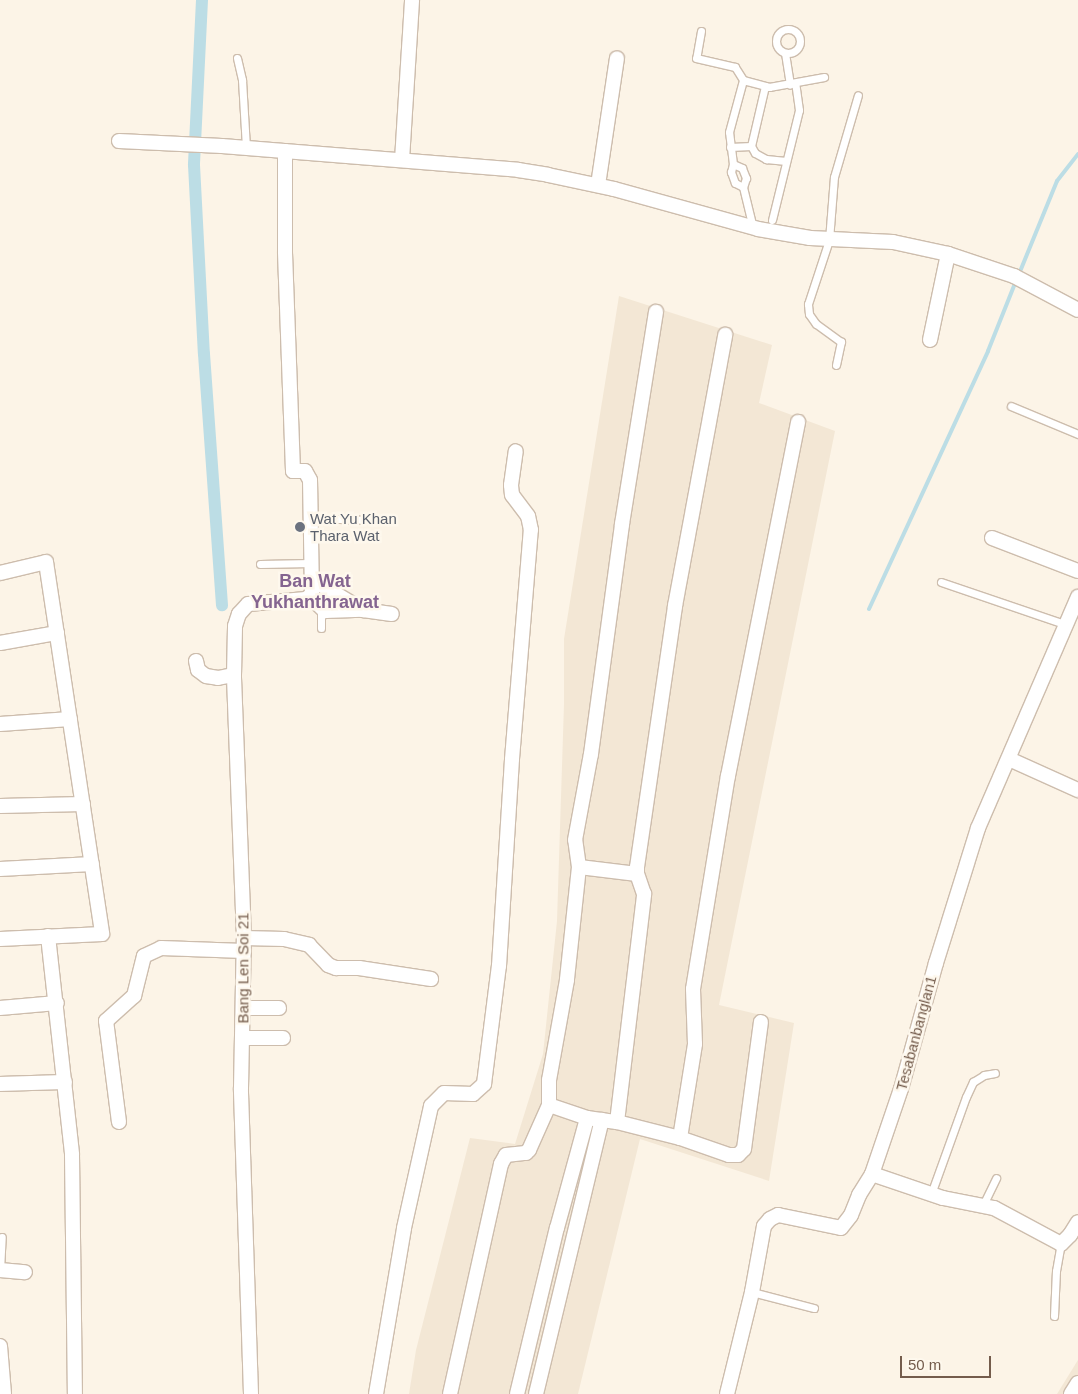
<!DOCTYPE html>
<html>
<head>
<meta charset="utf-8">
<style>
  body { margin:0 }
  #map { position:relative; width:1078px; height:1394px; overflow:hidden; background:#fcf4e7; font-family:Helvetica,sans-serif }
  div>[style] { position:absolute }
  .residential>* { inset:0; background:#f3e7d5 }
  .stream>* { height:4px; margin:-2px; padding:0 2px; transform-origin:2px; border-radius:2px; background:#bcdde5 }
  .canal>* { height:12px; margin:-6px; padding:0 6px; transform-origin:6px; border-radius:6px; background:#bcdde5 }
  .roads { filter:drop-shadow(1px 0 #cdbdad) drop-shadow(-1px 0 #cdbdad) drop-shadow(0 1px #cdbdad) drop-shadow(0 -1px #cdbdad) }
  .lane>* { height:7px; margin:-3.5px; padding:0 3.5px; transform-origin:3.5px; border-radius:3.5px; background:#fff }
  .lane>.ring { margin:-3.5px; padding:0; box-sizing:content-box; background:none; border:7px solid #fff; border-radius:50% }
  .street>* { height:14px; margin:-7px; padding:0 7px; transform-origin:7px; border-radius:7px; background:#fff }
  .dots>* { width:14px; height:14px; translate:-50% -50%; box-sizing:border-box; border:2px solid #fef8ed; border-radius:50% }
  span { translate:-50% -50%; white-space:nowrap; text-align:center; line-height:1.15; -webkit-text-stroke:5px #fef8ed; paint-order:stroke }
  .worship-label { font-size:15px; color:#5b616d }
  .left { translate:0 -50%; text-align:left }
  .street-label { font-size:15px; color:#745c4c }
  .quarter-label { font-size:18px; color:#846490; font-weight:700 }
  .scale { position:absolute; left:900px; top:1356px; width:91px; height:22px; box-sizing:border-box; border:2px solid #745c4c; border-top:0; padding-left:6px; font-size:15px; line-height:18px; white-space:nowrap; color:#745c4c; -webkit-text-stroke:4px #fef8ed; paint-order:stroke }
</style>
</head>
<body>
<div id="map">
  <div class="residential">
    <i style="clip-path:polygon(619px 296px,772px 345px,759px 403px,835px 431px,719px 1005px,794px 1023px,769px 1181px,640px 1139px,578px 1394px,409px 1394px,416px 1350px,470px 1138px,515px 1144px,543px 1054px,557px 921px,564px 704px,564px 639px)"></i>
    <i style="clip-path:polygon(1078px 1360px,1078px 1394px,1057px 1394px)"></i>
  </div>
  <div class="stream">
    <i style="left:1019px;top:274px;width:100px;rotate:-67.8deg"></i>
    <i style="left:1057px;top:181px;width:34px;rotate:-52deg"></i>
    <i style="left:869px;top:609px;width:284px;rotate:-65.2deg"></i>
    <i style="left:988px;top:351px;width:75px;rotate:-68.2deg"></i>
  </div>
  <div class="canal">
    <i style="left:202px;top:0;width:165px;rotate:92.8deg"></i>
    <i style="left:194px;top:165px;width:189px;rotate:87deg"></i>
    <i style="left:204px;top:354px;width:252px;rotate:85.9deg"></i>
  </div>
  <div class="roads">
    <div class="lane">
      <i class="ring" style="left:776px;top:29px;width:17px;height:17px"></i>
      <i style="left:701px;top:31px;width:27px;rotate:100deg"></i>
      <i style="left:696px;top:58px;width:40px;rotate:13deg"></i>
      <i style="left:735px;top:67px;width:15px;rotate:58deg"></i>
      <i style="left:785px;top:53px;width:32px;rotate:81deg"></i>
      <i style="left:237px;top:58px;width:23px;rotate:77deg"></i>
      <i style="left:242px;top:80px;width:68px;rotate:86.6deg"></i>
      <i style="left:765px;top:86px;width:62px;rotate:103.1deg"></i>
      <i style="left:751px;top:146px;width:8px;rotate:60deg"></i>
      <i style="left:755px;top:153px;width:13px;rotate:29deg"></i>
      <i style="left:766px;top:159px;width:20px;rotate:6deg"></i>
      <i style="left:730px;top:147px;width:21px;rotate:-3deg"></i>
      <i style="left:733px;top:164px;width:32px;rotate:-97deg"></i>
      <i style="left:729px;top:132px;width:54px;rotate:-74.9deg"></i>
      <i style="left:743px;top:80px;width:27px;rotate:15deg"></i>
      <i style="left:769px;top:87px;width:56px;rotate:-10.3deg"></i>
      <i style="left:743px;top:187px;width:9px;rotate:-153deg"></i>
      <i style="left:735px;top:183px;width:12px;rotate:-110deg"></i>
      <i style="left:731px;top:172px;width:8px;rotate:-76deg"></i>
      <i style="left:733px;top:164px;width:10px;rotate:24deg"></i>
      <i style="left:742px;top:168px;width:11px;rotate:68deg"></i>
      <i style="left:746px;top:178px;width:9px;rotate:108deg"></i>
      <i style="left:743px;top:187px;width:42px;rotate:76.3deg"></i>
      <i style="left:772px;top:220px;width:113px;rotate:-76.2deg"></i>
      <i style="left:799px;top:110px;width:27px;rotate:-98deg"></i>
      <i style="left:836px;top:365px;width:24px;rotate:-78deg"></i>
      <i style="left:841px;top:342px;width:31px;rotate:-144deg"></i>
      <i style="left:816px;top:324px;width:12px;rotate:-125deg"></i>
      <i style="left:809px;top:314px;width:10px;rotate:-96deg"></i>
      <i style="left:808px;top:304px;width:67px;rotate:-71.8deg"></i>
      <i style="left:829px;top:240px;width:63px;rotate:-85.5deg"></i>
      <i style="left:834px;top:177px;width:85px;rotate:-73.7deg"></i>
      <i style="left:1011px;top:406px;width:73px;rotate:22.7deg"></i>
      <i style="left:310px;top:518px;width:59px;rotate:1.9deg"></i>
      <i style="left:260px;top:564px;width:51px;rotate:-1.1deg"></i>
      <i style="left:941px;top:582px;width:133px;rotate:18.8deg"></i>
      <i style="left:321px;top:628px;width:19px;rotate:-90deg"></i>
      <i style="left:931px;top:1194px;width:103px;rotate:-70.2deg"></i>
      <i style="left:966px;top:1097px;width:17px;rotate:-65deg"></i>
      <i style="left:973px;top:1082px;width:13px;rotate:-32deg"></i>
      <i style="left:984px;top:1075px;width:11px;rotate:-10deg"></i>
      <i style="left:983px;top:1205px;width:30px;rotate:-64deg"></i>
      <i style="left:0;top:1270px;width:33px;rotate:-87deg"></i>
      <i style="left:752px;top:1292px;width:64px;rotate:14.5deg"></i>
      <i style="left:1054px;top:1316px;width:45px;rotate:-87.5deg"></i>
      <i style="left:1056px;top:1271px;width:27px;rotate:-80deg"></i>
    </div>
    <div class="street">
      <i style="left:119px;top:141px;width:103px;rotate:2.8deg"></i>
      <i style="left:222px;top:146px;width:297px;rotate:4.6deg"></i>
      <i style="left:518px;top:170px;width:30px;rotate:9deg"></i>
      <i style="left:548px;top:175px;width:67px;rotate:12deg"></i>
      <i style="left:614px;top:189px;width:149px;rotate:15.5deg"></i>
      <i style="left:758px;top:229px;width:53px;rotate:9.8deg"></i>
      <i style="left:810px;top:238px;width:83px;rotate:2.8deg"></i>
      <i style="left:893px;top:242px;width:56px;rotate:12.3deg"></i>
      <i style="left:948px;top:254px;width:70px;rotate:18.4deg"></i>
      <i style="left:1014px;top:276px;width:72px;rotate:28deg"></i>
      <i style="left:402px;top:160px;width:160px;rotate:-86.4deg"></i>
      <i style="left:598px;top:185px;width:128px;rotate:-81.5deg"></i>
      <i style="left:930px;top:340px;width:88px;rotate:-78.2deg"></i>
      <i style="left:992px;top:538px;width:92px;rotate:21deg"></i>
      <i style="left:0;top:573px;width:47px;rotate:-13.4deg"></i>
      <i style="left:46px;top:562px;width:376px;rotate:81.4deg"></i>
      <i style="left:102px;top:934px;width:102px;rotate:177.2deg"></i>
      <i style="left:311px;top:579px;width:61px;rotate:30.8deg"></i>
      <i style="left:363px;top:610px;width:29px;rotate:8deg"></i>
      <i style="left:310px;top:597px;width:21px;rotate:43deg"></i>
      <i style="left:325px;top:611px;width:37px;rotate:-2deg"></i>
      <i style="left:0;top:643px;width:58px;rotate:-10deg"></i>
      <i style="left:196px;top:661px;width:9px;rotate:77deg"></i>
      <i style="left:198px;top:670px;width:10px;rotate:37deg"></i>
      <i style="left:206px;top:676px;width:12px;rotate:9deg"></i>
      <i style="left:218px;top:678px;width:16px;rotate:-11deg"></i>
      <i style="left:0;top:724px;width:70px;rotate:-4.1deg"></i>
      <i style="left:1009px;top:759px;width:76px;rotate:24.2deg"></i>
      <i style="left:0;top:806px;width:83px;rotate:-1.4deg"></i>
      <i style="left:579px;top:867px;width:114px;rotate:96.1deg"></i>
      <i style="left:567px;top:980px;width:102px;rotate:100.2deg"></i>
      <i style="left:549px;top:1080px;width:25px;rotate:90deg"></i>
      <i style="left:549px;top:1105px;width:40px;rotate:18.9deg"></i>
      <i style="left:587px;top:1118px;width:30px;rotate:8deg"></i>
      <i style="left:617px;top:1122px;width:65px;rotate:14.3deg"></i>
      <i style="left:680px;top:1138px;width:52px;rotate:19.1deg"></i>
      <i style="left:729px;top:1155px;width:9px"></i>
      <i style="left:738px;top:1155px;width:8px;rotate:-45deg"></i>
      <i style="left:744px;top:1149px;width:128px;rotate:-82.4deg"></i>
      <i style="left:0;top:869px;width:92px;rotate:-3.1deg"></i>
      <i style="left:637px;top:874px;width:58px;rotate:-173.1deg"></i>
      <i style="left:579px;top:867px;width:27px;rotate:-98deg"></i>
      <i style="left:575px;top:840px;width:87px;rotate:-79.5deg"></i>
      <i style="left:591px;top:754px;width:232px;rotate:-82.3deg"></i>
      <i style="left:622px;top:524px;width:215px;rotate:-80.9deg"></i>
      <i style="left:48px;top:936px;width:220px;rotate:83.7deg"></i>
      <i style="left:72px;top:1155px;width:239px;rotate:89.3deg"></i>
      <i style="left:244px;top:938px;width:40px;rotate:1.4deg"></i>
      <i style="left:284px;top:939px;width:26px;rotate:13deg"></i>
      <i style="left:309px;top:945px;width:28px;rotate:46deg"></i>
      <i style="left:328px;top:965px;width:9px;rotate:21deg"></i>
      <i style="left:336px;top:968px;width:23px"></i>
      <i style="left:359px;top:968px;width:73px;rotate:8.7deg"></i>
      <i style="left:0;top:1008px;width:57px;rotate:-5deg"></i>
      <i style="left:243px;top:1008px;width:36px"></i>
      <i style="left:242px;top:1038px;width:41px"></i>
      <i style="left:0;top:1084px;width:65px;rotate:-1.8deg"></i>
      <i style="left:119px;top:1122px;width:102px;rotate:-97.3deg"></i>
      <i style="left:106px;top:1021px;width:38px;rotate:-42deg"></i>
      <i style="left:134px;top:996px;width:41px;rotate:-76deg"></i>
      <i style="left:144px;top:956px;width:19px;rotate:-25deg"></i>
      <i style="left:161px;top:948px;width:83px;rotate:2.1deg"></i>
      <i style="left:617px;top:1122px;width:230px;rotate:-83.2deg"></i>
      <i style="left:644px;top:894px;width:21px;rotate:-109deg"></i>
      <i style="left:637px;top:874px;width:7px;rotate:-90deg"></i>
      <i style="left:637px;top:867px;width:264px;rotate:-81.7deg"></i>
      <i style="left:675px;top:606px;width:276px;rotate:-79.5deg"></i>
      <i style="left:680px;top:1138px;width:95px;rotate:-80.9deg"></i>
      <i style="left:695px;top:1044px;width:55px;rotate:-92.1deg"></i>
      <i style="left:693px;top:989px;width:216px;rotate:-80.7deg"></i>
      <i style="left:728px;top:776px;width:361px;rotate:-78.8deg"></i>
      <i style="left:872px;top:1174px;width:75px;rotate:18.7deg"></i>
      <i style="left:943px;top:1198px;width:52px;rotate:11.1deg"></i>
      <i style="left:994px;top:1208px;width:76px;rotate:28.2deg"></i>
      <i style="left:1061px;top:1244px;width:13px;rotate:-45deg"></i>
      <i style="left:1070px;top:1235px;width:15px;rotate:-58deg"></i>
      <i style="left:0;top:1270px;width:25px;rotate:5deg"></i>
      <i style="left:0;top:1346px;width:48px;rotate:85.2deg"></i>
      <i style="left:251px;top:1394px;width:306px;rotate:-91.9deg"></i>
      <i style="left:241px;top:1088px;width:150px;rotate:-88.9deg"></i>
      <i style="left:244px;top:938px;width:263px;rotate:-92.2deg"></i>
      <i style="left:234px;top:675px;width:49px;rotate:-88.8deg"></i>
      <i style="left:235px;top:626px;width:13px;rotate:-72deg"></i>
      <i style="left:239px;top:614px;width:13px;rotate:-48deg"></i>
      <i style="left:248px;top:604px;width:58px;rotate:-4.9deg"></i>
      <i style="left:306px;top:599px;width:8px;rotate:-40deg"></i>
      <i style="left:312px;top:594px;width:114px;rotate:-91deg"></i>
      <i style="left:310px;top:480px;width:10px;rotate:-119deg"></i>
      <i style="left:305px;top:471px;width:12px;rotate:180deg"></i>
      <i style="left:293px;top:471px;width:220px;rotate:-92.1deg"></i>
      <i style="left:285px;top:251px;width:100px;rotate:-90deg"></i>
      <i style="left:376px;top:1394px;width:168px;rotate:-80.4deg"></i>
      <i style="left:404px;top:1228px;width:125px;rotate:-77.5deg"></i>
      <i style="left:431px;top:1106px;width:18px;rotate:-45deg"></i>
      <i style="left:444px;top:1093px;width:29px;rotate:2deg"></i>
      <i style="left:473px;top:1094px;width:15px;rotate:-42deg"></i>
      <i style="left:484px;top:1084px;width:119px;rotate:-82.8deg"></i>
      <i style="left:499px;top:966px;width:207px;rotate:-86.4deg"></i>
      <i style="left:512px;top:759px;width:230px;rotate:-85.3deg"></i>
      <i style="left:531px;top:530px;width:14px;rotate:-102deg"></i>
      <i style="left:528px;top:516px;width:26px;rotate:-127deg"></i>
      <i style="left:512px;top:495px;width:10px;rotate:-96deg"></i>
      <i style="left:511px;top:485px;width:34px;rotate:-82deg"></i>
      <i style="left:450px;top:1394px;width:236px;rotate:-77.5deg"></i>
      <i style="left:501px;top:1164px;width:10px;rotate:-61deg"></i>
      <i style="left:506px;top:1155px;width:20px;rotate:-6deg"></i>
      <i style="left:526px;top:1153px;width:4px;rotate:-45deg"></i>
      <i style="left:529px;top:1150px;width:49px;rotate:-66deg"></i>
      <i style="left:517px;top:1394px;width:171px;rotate:-76.5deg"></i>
      <i style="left:557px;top:1228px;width:114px;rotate:-74.7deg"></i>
      <i style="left:536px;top:1394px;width:282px;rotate:-76.5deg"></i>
      <i style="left:727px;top:1394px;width:105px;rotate:-76.2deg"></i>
      <i style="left:752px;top:1292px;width:67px;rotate:-79.7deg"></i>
      <i style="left:764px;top:1226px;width:9px;rotate:-49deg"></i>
      <i style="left:770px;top:1219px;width:9px;rotate:-27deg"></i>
      <i style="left:778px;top:1215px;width:64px;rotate:11.7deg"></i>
      <i style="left:841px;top:1228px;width:16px;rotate:-52deg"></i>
      <i style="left:851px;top:1215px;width:22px;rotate:-68deg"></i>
      <i style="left:859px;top:1195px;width:25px;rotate:-58deg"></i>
      <i style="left:872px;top:1174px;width:90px;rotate:-71.2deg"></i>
      <i style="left:901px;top:1089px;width:131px;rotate:-74.5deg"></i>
      <i style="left:936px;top:963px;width:141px;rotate:-72.7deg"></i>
      <i style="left:978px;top:828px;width:252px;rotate:-66.6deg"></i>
      <i style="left:1071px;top:1394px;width:13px;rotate:-58deg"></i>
    </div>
  </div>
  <div class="dots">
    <i style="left:300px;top:527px;background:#6b7280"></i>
  </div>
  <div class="worship-label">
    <span class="left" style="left:310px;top:527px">Wat Yu Khan<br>Thara Wat</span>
  </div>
  <div class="street-label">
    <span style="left:243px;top:968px;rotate:-90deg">Bang Len Soi 21</span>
    <span style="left:916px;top:1033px;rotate:-75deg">Tesabanbanglan1</span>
  </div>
  <div class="quarter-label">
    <span style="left:315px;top:592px">Ban Wat<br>Yukhanthrawat</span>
  </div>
  <div class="scale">50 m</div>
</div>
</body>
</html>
